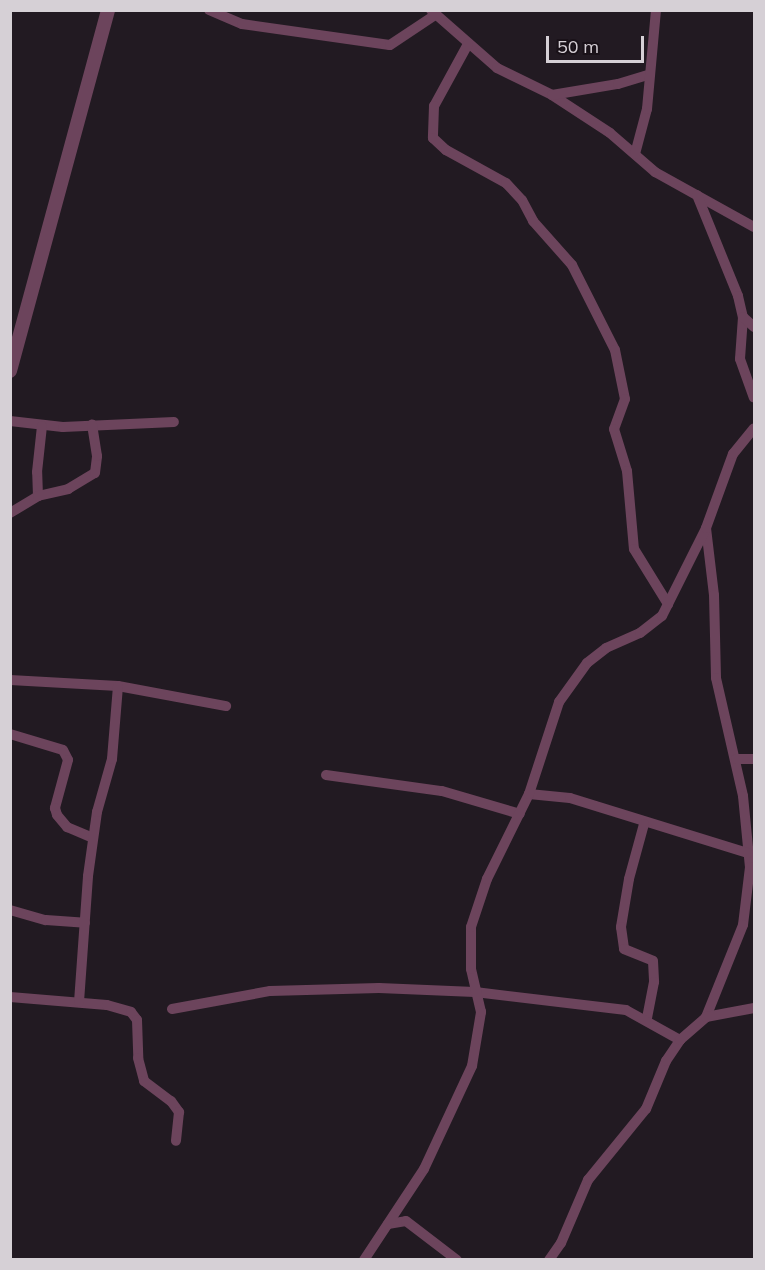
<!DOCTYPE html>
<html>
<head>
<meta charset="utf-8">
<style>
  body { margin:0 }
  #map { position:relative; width:765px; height:1270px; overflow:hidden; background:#221a22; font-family:Mulish,sans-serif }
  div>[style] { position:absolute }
  .minor>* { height:10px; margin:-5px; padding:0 5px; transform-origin:5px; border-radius:5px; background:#6c445c }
  .tertiary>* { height:14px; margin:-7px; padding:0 7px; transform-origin:7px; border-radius:7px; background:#6c445c }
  span { translate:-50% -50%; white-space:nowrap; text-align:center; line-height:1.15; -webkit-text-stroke:5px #191118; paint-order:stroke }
  .frame { position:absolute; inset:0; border:12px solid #d6d0d6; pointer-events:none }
  .scale { position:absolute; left:546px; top:36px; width:98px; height:27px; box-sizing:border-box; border:3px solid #d6d0d6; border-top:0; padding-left:8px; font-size:18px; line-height:21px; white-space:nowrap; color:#d6d0d6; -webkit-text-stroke:4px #191118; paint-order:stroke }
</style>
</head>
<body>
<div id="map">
  <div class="minor">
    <i style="left:209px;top:10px;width:36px;rotate:23deg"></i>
    <i style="left:242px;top:24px;width:149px;rotate:8.1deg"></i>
    <i style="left:390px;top:45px;width:54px;rotate:-33.7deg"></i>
    <i style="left:431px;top:10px;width:88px;rotate:41.3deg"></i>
    <i style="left:497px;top:68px;width:61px;rotate:26.1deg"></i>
    <i style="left:552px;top:95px;width:69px;rotate:33.2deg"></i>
    <i style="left:610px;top:133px;width:60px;rotate:40.9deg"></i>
    <i style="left:655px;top:172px;width:113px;rotate:29.1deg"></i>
    <i style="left:468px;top:44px;width:71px;rotate:118.7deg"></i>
    <i style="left:434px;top:106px;width:32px;rotate:92deg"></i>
    <i style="left:433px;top:138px;width:18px;rotate:43deg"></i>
    <i style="left:446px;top:150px;width:68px;rotate:28.8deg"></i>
    <i style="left:506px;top:183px;width:23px;rotate:47deg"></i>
    <i style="left:522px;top:200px;width:24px;rotate:62deg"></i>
    <i style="left:533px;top:221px;width:59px;rotate:48.4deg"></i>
    <i style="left:572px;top:265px;width:95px;rotate:63.2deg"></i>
    <i style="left:615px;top:350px;width:50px;rotate:78.5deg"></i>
    <i style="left:625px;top:399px;width:32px;rotate:110deg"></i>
    <i style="left:614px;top:429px;width:44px;rotate:72.8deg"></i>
    <i style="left:627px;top:471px;width:78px;rotate:84.9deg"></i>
    <i style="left:634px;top:549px;width:65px;rotate:58.3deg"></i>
    <i style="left:552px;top:95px;width:67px;rotate:-9.5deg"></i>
    <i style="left:618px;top:84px;width:31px;rotate:-17deg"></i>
    <i style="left:635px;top:154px;width:47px;rotate:-75.1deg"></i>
    <i style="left:647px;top:109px;width:99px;rotate:-84.8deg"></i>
    <i style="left:697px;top:195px;width:109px;rotate:67.9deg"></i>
    <i style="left:738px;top:296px;width:22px;rotate:77deg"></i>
    <i style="left:743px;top:317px;width:42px;rotate:94.1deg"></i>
    <i style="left:740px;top:359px;width:41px;rotate:70.3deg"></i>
    <i style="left:743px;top:317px;width:15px;rotate:42deg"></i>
    <i style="left:10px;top:421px;width:53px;rotate:6.5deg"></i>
    <i style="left:63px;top:427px;width:111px;rotate:-2.6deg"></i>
    <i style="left:38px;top:496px;width:24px;rotate:-92deg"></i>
    <i style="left:37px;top:472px;width:46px;rotate:-83.8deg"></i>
    <i style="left:10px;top:513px;width:33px;rotate:-31deg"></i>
    <i style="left:38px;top:496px;width:31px;rotate:-13deg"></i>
    <i style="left:68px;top:489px;width:31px;rotate:-31deg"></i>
    <i style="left:95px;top:473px;width:17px;rotate:-83deg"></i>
    <i style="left:97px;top:456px;width:32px;rotate:-99deg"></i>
    <i style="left:706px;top:528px;width:67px;rotate:83.2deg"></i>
    <i style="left:714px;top:595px;width:83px;rotate:88.6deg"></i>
    <i style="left:716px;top:678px;width:121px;rotate:77.1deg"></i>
    <i style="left:743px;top:796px;width:71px;rotate:84.4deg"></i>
    <i style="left:750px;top:867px;width:58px;rotate:96.9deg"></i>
    <i style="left:743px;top:925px;width:99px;rotate:111.9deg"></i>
    <i style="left:10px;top:680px;width:108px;rotate:3.2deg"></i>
    <i style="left:118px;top:686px;width:110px;rotate:10.5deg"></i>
    <i style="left:10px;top:734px;width:55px;rotate:16.8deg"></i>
    <i style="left:63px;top:750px;width:11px;rotate:63deg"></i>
    <i style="left:68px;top:760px;width:50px;rotate:105.2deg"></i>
    <i style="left:55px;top:808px;width:7px;rotate:74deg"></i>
    <i style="left:57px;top:815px;width:16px;rotate:50deg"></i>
    <i style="left:67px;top:827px;width:28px;rotate:23deg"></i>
    <i style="left:736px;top:759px;width:18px"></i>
    <i style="left:326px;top:775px;width:117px;rotate:7.9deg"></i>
    <i style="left:442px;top:791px;width:81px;rotate:16.4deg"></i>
    <i style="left:529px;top:794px;width:41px;rotate:5.6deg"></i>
    <i style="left:570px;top:798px;width:186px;rotate:17.2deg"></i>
    <i style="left:644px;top:824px;width:57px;rotate:105.3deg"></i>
    <i style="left:629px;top:879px;width:49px;rotate:99.5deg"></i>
    <i style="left:621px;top:927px;width:22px;rotate:82deg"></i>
    <i style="left:624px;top:949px;width:31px;rotate:22deg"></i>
    <i style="left:653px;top:961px;width:21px;rotate:87deg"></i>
    <i style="left:654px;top:982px;width:38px;rotate:101deg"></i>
    <i style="left:10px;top:910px;width:37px;rotate:16deg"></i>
    <i style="left:46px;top:920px;width:39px;rotate:4deg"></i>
    <i style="left:10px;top:997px;width:97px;rotate:4.7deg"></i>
    <i style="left:107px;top:1005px;width:25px;rotate:16deg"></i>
    <i style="left:131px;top:1012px;width:10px;rotate:53deg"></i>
    <i style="left:137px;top:1020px;width:38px;rotate:88deg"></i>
    <i style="left:138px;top:1058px;width:24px;rotate:75deg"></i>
    <i style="left:144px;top:1081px;width:34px;rotate:37deg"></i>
    <i style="left:171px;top:1101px;width:14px;rotate:54deg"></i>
    <i style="left:179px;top:1112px;width:29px;rotate:96deg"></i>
    <i style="left:79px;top:1002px;width:126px;rotate:-85.9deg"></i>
    <i style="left:88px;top:876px;width:65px;rotate:-82deg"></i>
    <i style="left:97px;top:812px;width:55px;rotate:-74.2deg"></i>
    <i style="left:112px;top:759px;width:73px;rotate:-85.3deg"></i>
    <i style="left:172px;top:1009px;width:100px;rotate:-10.4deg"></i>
    <i style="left:270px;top:991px;width:109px;rotate:-1.6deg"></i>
    <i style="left:379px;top:988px;width:96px;rotate:2.4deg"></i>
    <i style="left:475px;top:992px;width:152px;rotate:6.8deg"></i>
    <i style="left:626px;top:1010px;width:62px;rotate:29.1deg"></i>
    <i style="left:388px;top:1224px;width:18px;rotate:-9deg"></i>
    <i style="left:406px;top:1221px;width:64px;rotate:37.4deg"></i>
    <i style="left:364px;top:1260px;width:109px;rotate:-56.6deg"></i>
    <i style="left:424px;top:1169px;width:114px;rotate:-65deg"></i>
    <i style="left:472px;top:1066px;width:55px;rotate:-80.5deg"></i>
    <i style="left:481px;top:1012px;width:44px;rotate:-103.1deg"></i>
    <i style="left:471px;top:969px;width:42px;rotate:-90deg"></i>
    <i style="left:471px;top:927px;width:51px;rotate:-71.6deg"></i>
    <i style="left:487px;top:879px;width:95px;rotate:-63.7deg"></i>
    <i style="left:529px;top:794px;width:97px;rotate:-71.9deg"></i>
    <i style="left:559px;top:702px;width:48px;rotate:-54.3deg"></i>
    <i style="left:587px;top:663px;width:24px;rotate:-38deg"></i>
    <i style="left:606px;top:648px;width:37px;rotate:-24deg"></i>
    <i style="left:640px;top:633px;width:28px;rotate:-38deg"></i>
    <i style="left:662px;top:616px;width:98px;rotate:-63.4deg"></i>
    <i style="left:706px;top:528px;width:79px;rotate:-70deg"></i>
    <i style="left:733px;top:454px;width:33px;rotate:-51deg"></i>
    <i style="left:549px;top:1260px;width:21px;rotate:-55deg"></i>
    <i style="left:561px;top:1243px;width:69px;rotate:-66.8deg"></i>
    <i style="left:588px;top:1180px;width:92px;rotate:-50.8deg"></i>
    <i style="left:646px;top:1109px;width:52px;rotate:-67.4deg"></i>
    <i style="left:666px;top:1061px;width:25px;rotate:-56deg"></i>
    <i style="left:680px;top:1040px;width:35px;rotate:-41deg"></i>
    <i style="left:706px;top:1017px;width:49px;rotate:-10.6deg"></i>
  </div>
  <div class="tertiary">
    <i style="left:10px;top:371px;width:374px;rotate:-74.8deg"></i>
  </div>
  <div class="frame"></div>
  <div class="scale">50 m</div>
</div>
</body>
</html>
